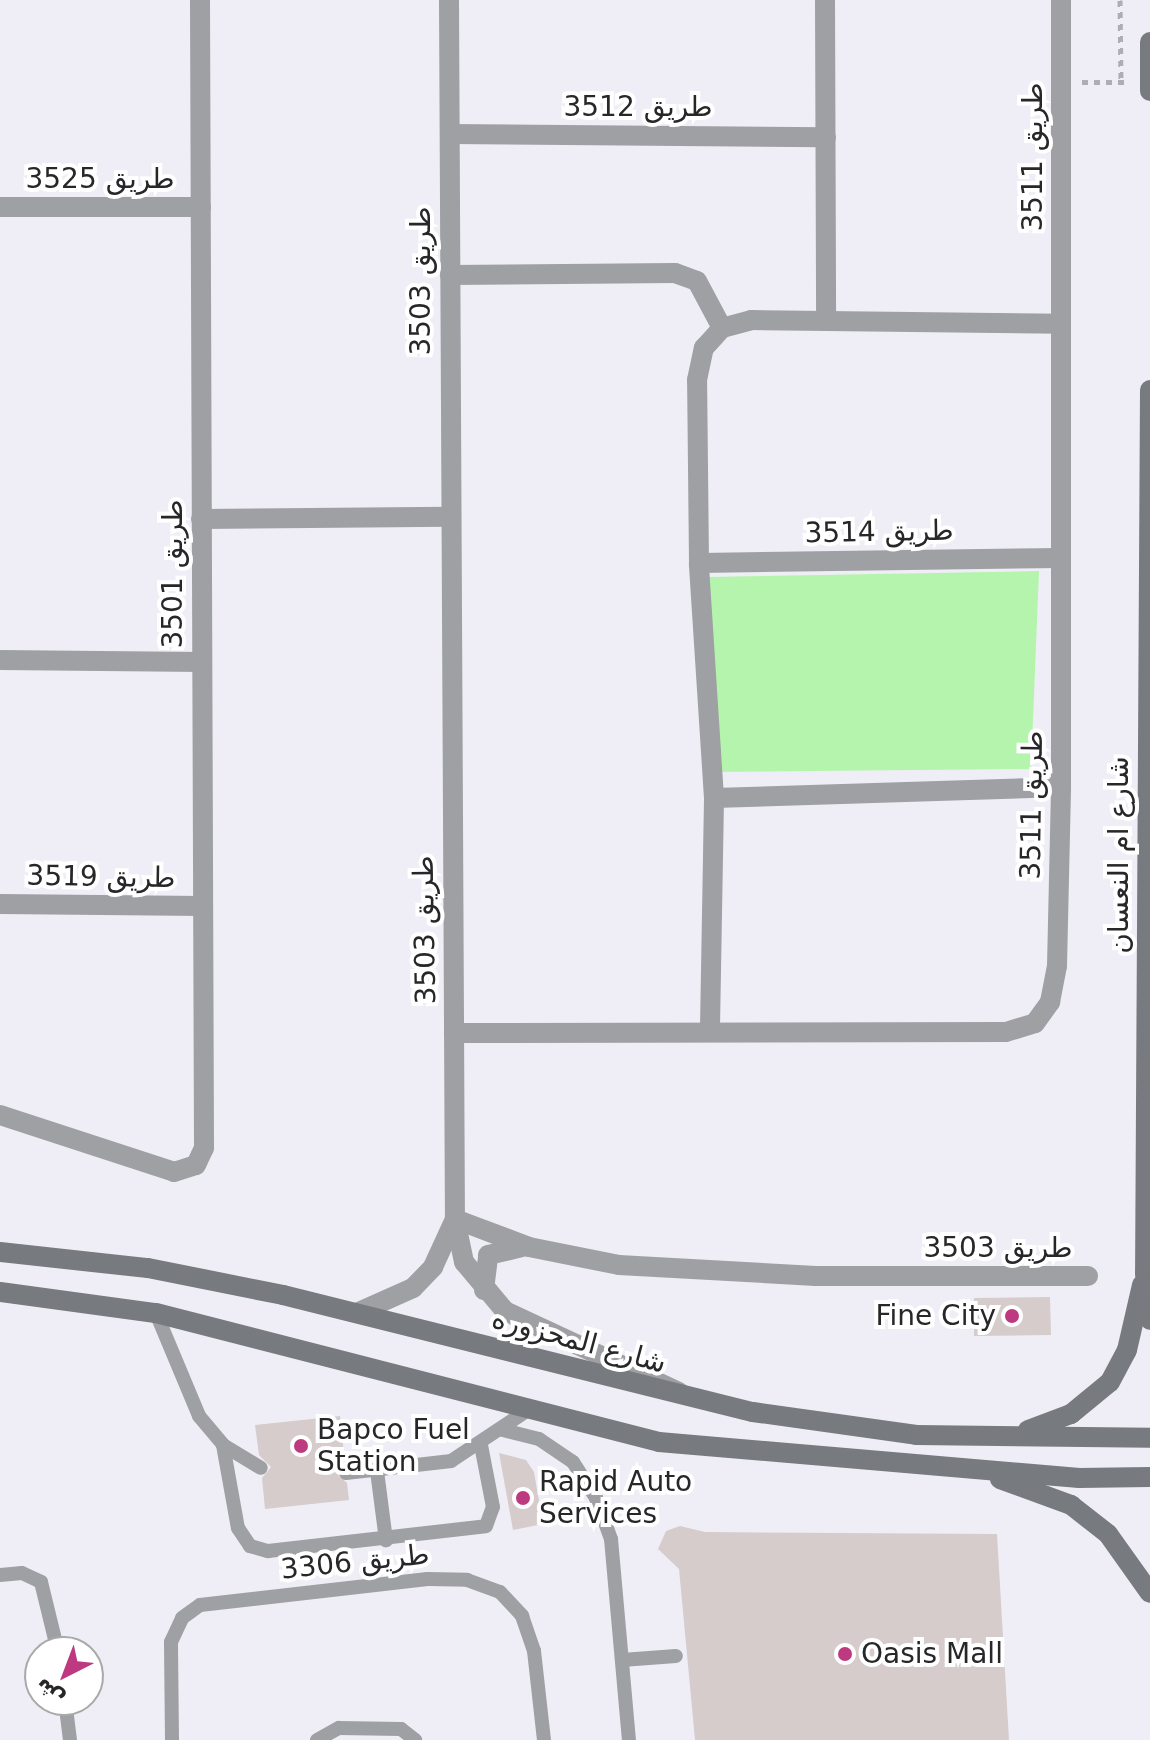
<!DOCTYPE html>
<html>
<head>
<meta charset="utf-8">
<style>
  body { margin:0 }
  #map { position:relative; width:1150px; height:1740px; overflow:hidden; background:#efeef6; font-family:"DejaVu Sans",Cairo,sans-serif }
  div>[style] { position:absolute }
  .green>* { inset:0; background:#b5f4ac }
  .building>* { inset:0; background:#d5cccb }
  .path>* { height:5px; margin-top:-2.5px; transform-origin:0; background:repeating-linear-gradient(90deg,#adadb3 0 6px,transparent 0 12px) }
  .service>* { height:14px; margin:-7px; padding:0 7px; transform-origin:7px; border-radius:7px; background:#9ea0a3 }
  .pedestrian>* { height:20px; margin:-10px; padding:0 10px; transform-origin:10px; border-radius:10px; background:#9ea0a3 }
  .minor>* { height:20px; margin:-10px; padding:0 10px; transform-origin:10px; border-radius:10px; background:#9ea0a3 }
  .secondary>* { height:20px; margin:-10px; padding:0 10px; transform-origin:10px; border-radius:10px; background:#777a7e }
  .dots>* { width:22px; height:22px; translate:-50% -50%; box-sizing:border-box; border:4px solid #fff; border-radius:50% }
  span { translate:-50% -50%; white-space:nowrap; text-align:center; line-height:1.15; -webkit-text-stroke:8px #fff; paint-order:stroke }
  .street-label { font-size:28px; color:#272729 }
  .poi-label { font-size:28px; color:#272729 }
  .right { translate:-100% -50%; text-align:right }
  .left { translate:0 -50%; text-align:left }
  .north { position:absolute; left:24px; top:1636px; width:80px; height:80px; box-sizing:border-box; background:#fff; border:2px solid #a9a9a9; border-radius:50%; rotate:222deg; font-size:22px; font-weight:700; line-height:32px; text-align:center; color:#272729 }
  .north::after { content:''; display:block; margin:auto; width:28px; height:36px; background:#bd3980; clip-path:polygon(50% 0,100% 100%,50% 72%,0 100%) }
</style>
</head>
<body>
<div id="map">
  <div class="green">
    <i style="clip-path:polygon(1039px 571px,1031px 769px,711px 772px,708px 577px)"></i>
  </div>
  <div class="building">
    <i style="clip-path:polygon(1050px 1297px,1051px 1335px,974px 1336px,974px 1298px)"></i>
    <i style="clip-path:polygon(340px 1416px,345px 1463px,336px 1473px,347px 1483px,349px 1500px,265px 1509px,262px 1478px,271px 1467px,259px 1455px,255px 1425px)"></i>
    <i style="clip-path:polygon(499px 1453px,526px 1460px,534px 1472px,543px 1524px,513px 1530px)"></i>
    <i style="clip-path:polygon(680px 1526px,705px 1532px,997px 1534px,1009px 1740px,695px 1740px,679px 1569px,658px 1549px,666px 1531px)"></i>
  </div>
  <div class="path">
    <i style="left:1120px;top:0;width:82px;rotate:89.3deg"></i>
    <i style="left:1082px;top:82px;width:46px"></i>
  </div>
  <div class="service">
    <i style="left:156px;top:1313px;width:112px;rotate:67.3deg"></i>
    <i style="left:199px;top:1416px;width:38px;rotate:50deg"></i>
    <i style="left:223px;top:1445px;width:44px;rotate:31.2deg"></i>
    <i style="left:503px;top:1430px;width:37px;rotate:14deg"></i>
    <i style="left:539px;top:1439px;width:41px;rotate:34.1deg"></i>
    <i style="left:573px;top:1462px;width:43px;rotate:57.4deg"></i>
    <i style="left:596px;top:1498px;width:44px;rotate:69.9deg"></i>
    <i style="left:611px;top:1539px;width:202px;rotate:84.9deg"></i>
    <i style="left:223px;top:1445px;width:84px;rotate:79.8deg"></i>
    <i style="left:238px;top:1528px;width:22px;rotate:56deg"></i>
    <i style="left:250px;top:1546px;width:19px;rotate:16deg"></i>
    <i style="left:268px;top:1551px;width:219px;rotate:-6.5deg"></i>
    <i style="left:486px;top:1526px;width:20px;rotate:-70deg"></i>
    <i style="left:493px;top:1507px;width:63px;rotate:-101deg"></i>
    <i style="left:377px;top:1471px;width:70px;rotate:82.6deg"></i>
    <i style="left:346px;top:1473px;width:106px;rotate:-6.5deg"></i>
    <i style="left:451px;top:1461px;width:92px;rotate:-33.5deg"></i>
    <i style="left:0;top:1575px;width:22px;rotate:-5deg"></i>
    <i style="left:22px;top:1573px;width:21px;rotate:25deg"></i>
    <i style="left:41px;top:1582px;width:72px;rotate:76.3deg"></i>
    <i style="left:622px;top:1660px;width:54px;rotate:-4.2deg"></i>
    <i style="left:65px;top:1700px;width:40px;rotate:82.9deg"></i>
    <i style="left:172px;top:1740px;width:98px;rotate:-90.6deg"></i>
    <i style="left:171px;top:1642px;width:26px;rotate:-65deg"></i>
    <i style="left:182px;top:1618px;width:22px;rotate:-36deg"></i>
    <i style="left:200px;top:1605px;width:229px;rotate:-6.5deg"></i>
    <i style="left:428px;top:1579px;width:39px;rotate:1deg"></i>
    <i style="left:467px;top:1580px;width:35px;rotate:20deg"></i>
    <i style="left:500px;top:1592px;width:33px;rotate:47deg"></i>
    <i style="left:522px;top:1616px;width:37px;rotate:71deg"></i>
    <i style="left:534px;top:1651px;width:90px;rotate:83.6deg"></i>
    <i style="left:317px;top:1740px;width:25px;rotate:-29deg"></i>
    <i style="left:339px;top:1728px;width:62px;rotate:0.9deg"></i>
    <i style="left:401px;top:1729px;width:18px;rotate:38deg"></i>
  </div>
  <div class="pedestrian">
    <i style="left:450px;top:275px;width:225px;rotate:-0.5deg"></i>
    <i style="left:675px;top:273px;width:23px;rotate:20deg"></i>
  </div>
  <div class="minor">
    <i style="left:449px;top:0;width:1219px;rotate:89.72deg"></i>
    <i style="left:455px;top:1219px;width:44px;rotate:78.2deg"></i>
    <i style="left:464px;top:1262px;width:64px;rotate:50.1deg"></i>
    <i style="left:505px;top:1311px;width:192px;rotate:25deg"></i>
    <i style="left:825px;top:0;width:319px;rotate:89.8deg"></i>
    <i style="left:450px;top:134px;width:376px;rotate:0.5deg"></i>
    <i style="left:0;top:207px;width:201px"></i>
    <i style="left:697px;top:281px;width:53px;rotate:62deg"></i>
    <i style="left:201px;top:519px;width:248px;rotate:-0.5deg"></i>
    <i style="left:699px;top:563px;width:362px;rotate:-0.8deg"></i>
    <i style="left:0;top:660px;width:202px;rotate:0.6deg"></i>
    <i style="left:714px;top:798px;width:347px;rotate:-1.8deg"></i>
    <i style="left:0;top:904px;width:202px;rotate:0.6deg"></i>
    <i style="left:710px;top:1028px;width:230px;rotate:-89deg"></i>
    <i style="left:714px;top:798px;width:235px;rotate:-93.7deg"></i>
    <i style="left:699px;top:563px;width:183px;rotate:-90.6deg"></i>
    <i style="left:697px;top:380px;width:33px;rotate:-78deg"></i>
    <i style="left:704px;top:348px;width:27px;rotate:-48deg"></i>
    <i style="left:722px;top:328px;width:30px;rotate:-15deg"></i>
    <i style="left:751px;top:320px;width:310px;rotate:0.7deg"></i>
    <i style="left:454px;top:1033px;width:552px;rotate:-0.1deg"></i>
    <i style="left:1006px;top:1032px;width:30px;rotate:-17deg"></i>
    <i style="left:1035px;top:1023px;width:26px;rotate:-54deg"></i>
    <i style="left:1050px;top:1002px;width:37px;rotate:-79deg"></i>
    <i style="left:1057px;top:966px;width:179px;rotate:-88.7deg"></i>
    <i style="left:1061px;top:787px;width:787px;rotate:-90deg"></i>
    <i style="left:0;top:1115px;width:183px;rotate:18.1deg"></i>
    <i style="left:174px;top:1172px;width:23px;rotate:-18deg"></i>
    <i style="left:196px;top:1165px;width:19px;rotate:-65deg"></i>
    <i style="left:204px;top:1148px;width:1148px;rotate:-90.2deg"></i>
    <i style="left:455px;top:1219px;width:79px;rotate:20.7deg"></i>
    <i style="left:529px;top:1247px;width:92px;rotate:11.3deg"></i>
    <i style="left:619px;top:1265px;width:197px;rotate:3.2deg"></i>
    <i style="left:816px;top:1276px;width:272px"></i>
    <i style="left:484px;top:1290px;width:35px;rotate:-83deg"></i>
    <i style="left:488px;top:1255px;width:35px;rotate:-13deg"></i>
    <i style="left:359px;top:1312px;width:59px;rotate:-24deg"></i>
    <i style="left:413px;top:1288px;width:29px;rotate:-46deg"></i>
    <i style="left:433px;top:1267px;width:53px;rotate:-65.4deg"></i>
  </div>
  <div class="secondary">
    <i style="left:1150px;top:42px;width:49px;rotate:90deg"></i>
    <i style="left:1150px;top:390px;width:883px;rotate:90.32deg"></i>
    <i style="left:1145px;top:1273px;width:47px;rotate:83.9deg"></i>
    <i style="left:0;top:1252px;width:149px;rotate:6.2deg"></i>
    <i style="left:148px;top:1268px;width:138px;rotate:11.3deg"></i>
    <i style="left:283px;top:1295px;width:484px;rotate:14deg"></i>
    <i style="left:753px;top:1412px;width:165px;rotate:8deg"></i>
    <i style="left:916px;top:1435px;width:234px;rotate:0.7deg"></i>
    <i style="left:0;top:1292px;width:157px;rotate:7.7deg"></i>
    <i style="left:156px;top:1313px;width:519px;rotate:14.38deg"></i>
    <i style="left:659px;top:1442px;width:422px;rotate:4.9deg"></i>
    <i style="left:1079px;top:1478px;width:71px;rotate:-0.8deg"></i>
    <i style="left:1028px;top:1430px;width:46px;rotate:-20.4deg"></i>
    <i style="left:1071px;top:1414px;width:50px;rotate:-39.4deg"></i>
    <i style="left:1110px;top:1382px;width:36px;rotate:-62deg"></i>
    <i style="left:1127px;top:1350px;width:67px;rotate:-77deg"></i>
    <i style="left:1000px;top:1479px;width:76px;rotate:20.1deg"></i>
    <i style="left:1071px;top:1505px;width:47px;rotate:38.1deg"></i>
    <i style="left:1108px;top:1534px;width:72px;rotate:54.6deg"></i>
  </div>
  <div class="dots">
    <i style="left:1012px;top:1316px;background:#bd3980"></i>
    <i style="left:301px;top:1446px;background:#bd3980"></i>
    <i style="left:523px;top:1498px;background:#bd3980"></i>
    <i style="left:845px;top:1654px;background:#bd3980"></i>
  </div>
  <div class="street-label">
    <span style="left:638px;top:107px">طريق 3512</span>
    <span style="left:1033px;top:157px;rotate:-90deg">طريق 3511</span>
    <span style="left:100px;top:179px">طريق 3525</span>
    <span style="left:421px;top:281px;rotate:-90deg">طريق 3503</span>
    <span style="left:879px;top:532px;rotate:-1deg">طريق 3514</span>
    <span style="left:173px;top:574px;rotate:-90deg">طريق 3501</span>
    <span style="left:1032px;top:805px;rotate:-89deg">طريق 3511</span>
    <span style="left:1119px;top:855px;rotate:-90deg">شارع ام النعسان</span>
    <span style="left:101px;top:877px;rotate:1deg">طريق 3519</span>
    <span style="left:425px;top:930px;rotate:-91deg">طريق 3503</span>
    <span style="left:998px;top:1248px">طريق 3503</span>
    <span style="left:579px;top:1341px;rotate:15deg">شارع المحزوره</span>
    <span style="left:355px;top:1562px;rotate:-6deg">طريق 3306</span>
  </div>
  <div class="poi-label">
    <span class="right" style="left:996px;top:1316px">Fine City</span>
    <span class="left" style="left:317px;top:1446px">Bapco Fuel<br>Station</span>
    <span class="left" style="left:539px;top:1498px">Rapid Auto<br>Services</span>
    <span class="left" style="left:861px;top:1654px">Oasis Mall</span>
  </div>
  <div class="north">ش</div>
</div>
</body>
</html>
